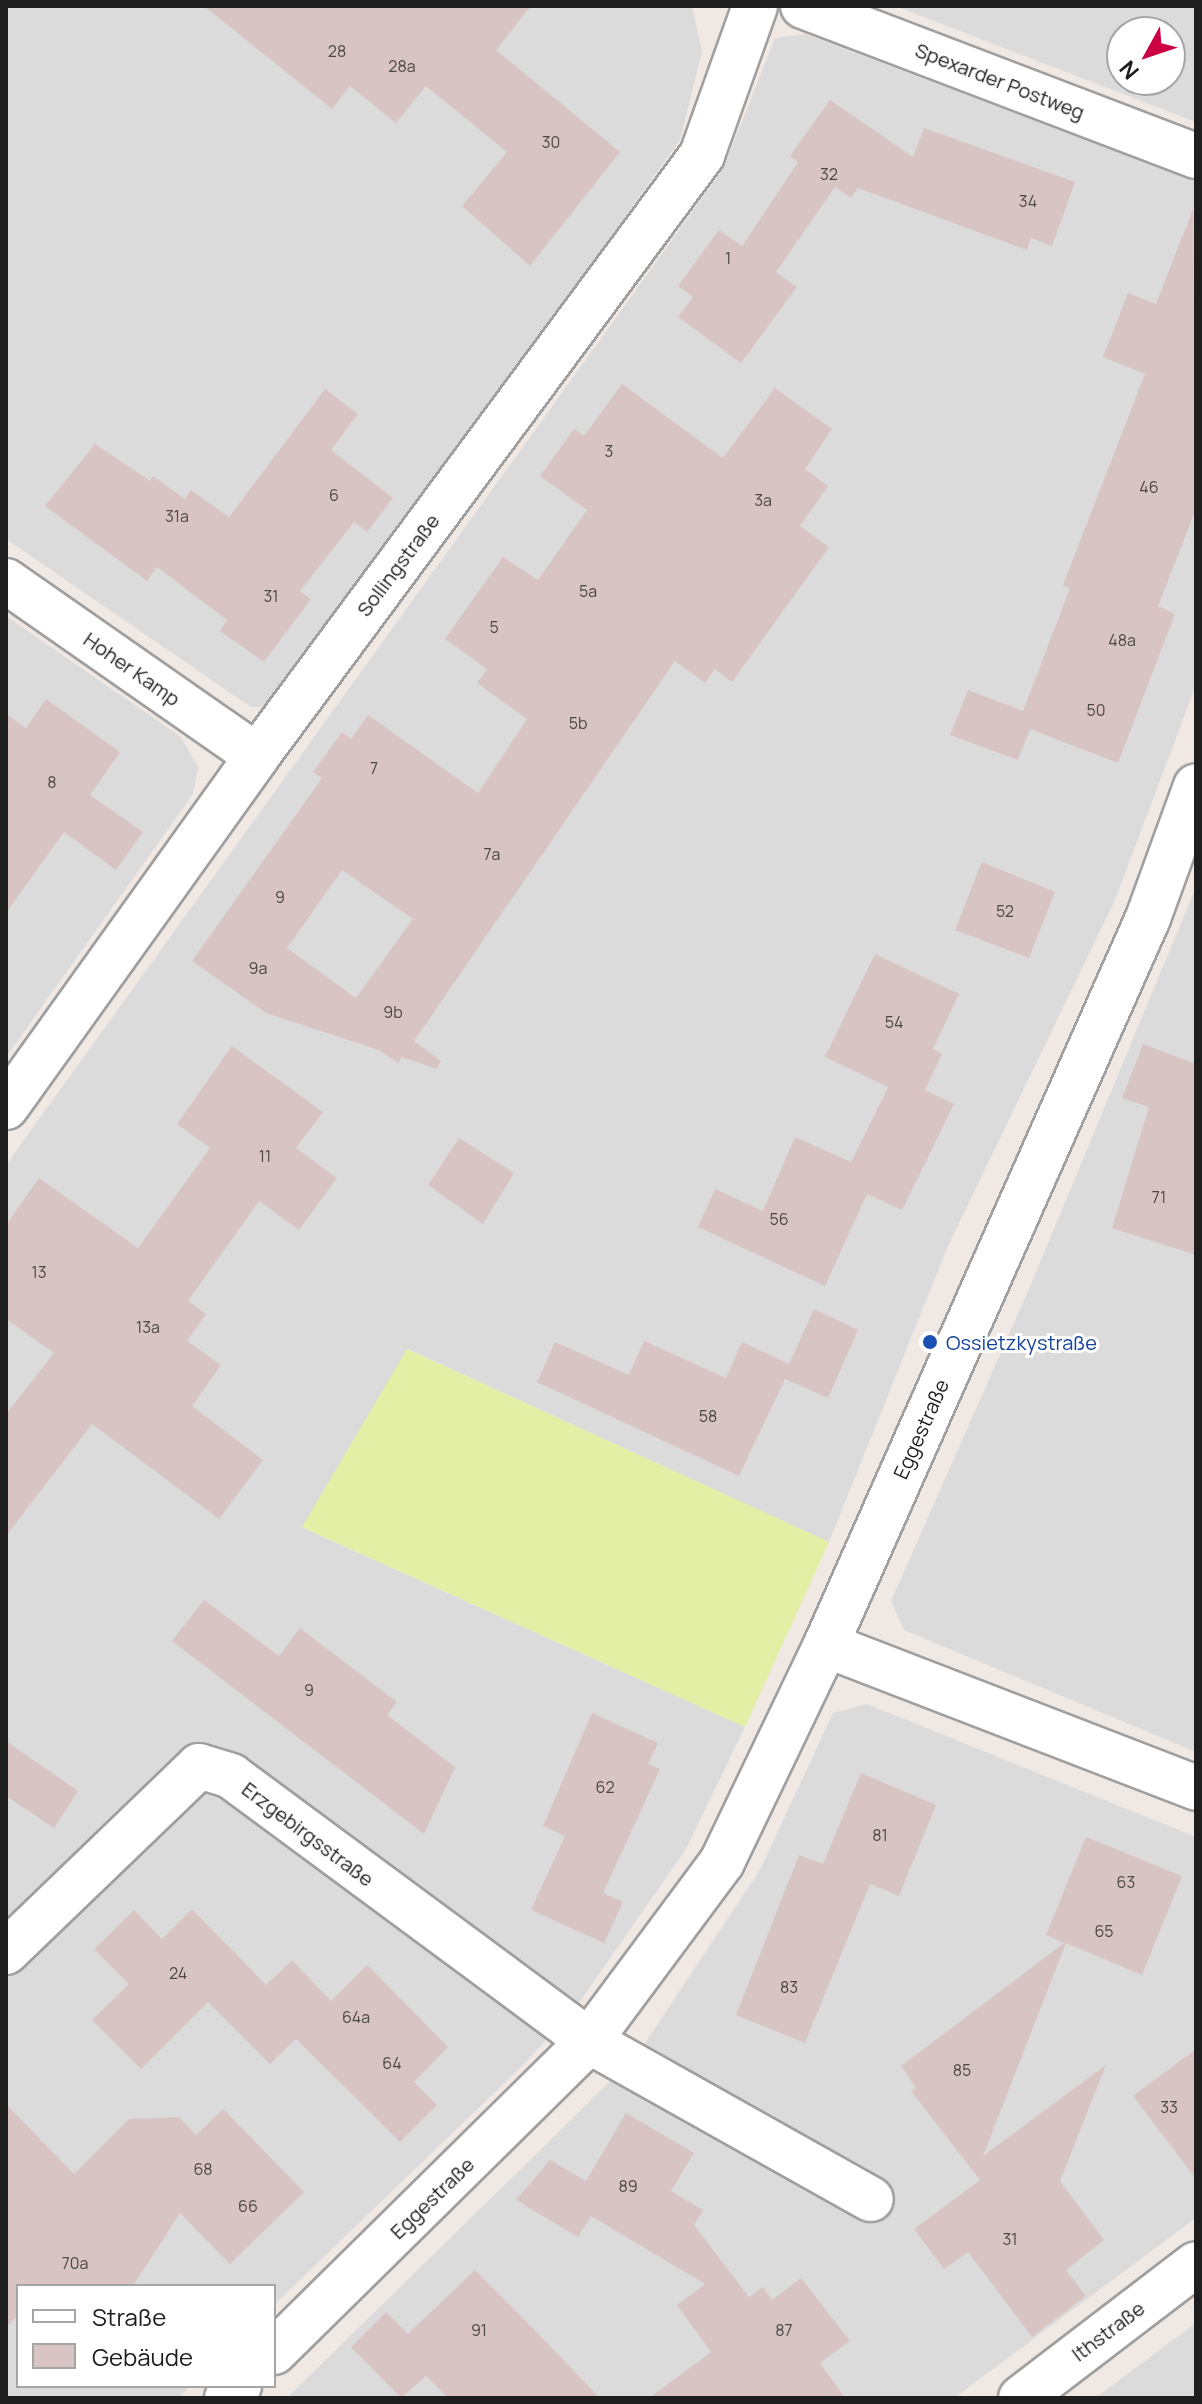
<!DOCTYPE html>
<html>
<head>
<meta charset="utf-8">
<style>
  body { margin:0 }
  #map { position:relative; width:1202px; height:2404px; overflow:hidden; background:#f0e8e3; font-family:Manrope,sans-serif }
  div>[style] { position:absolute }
  .residential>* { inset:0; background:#dcdbdc }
  .grass>* { inset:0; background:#e2efa4 }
  .building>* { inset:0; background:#d8c5c3 }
  .roads { filter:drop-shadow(2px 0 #9f9f9f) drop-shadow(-2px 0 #9f9f9f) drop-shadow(0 2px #9f9f9f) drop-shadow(0 -2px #9f9f9f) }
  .street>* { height:44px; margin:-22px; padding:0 22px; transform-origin:22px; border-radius:22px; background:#fff }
  .dots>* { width:22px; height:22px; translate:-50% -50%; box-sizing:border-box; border:4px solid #fff; border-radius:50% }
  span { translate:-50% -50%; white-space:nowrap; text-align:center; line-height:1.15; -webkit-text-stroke:6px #fff; paint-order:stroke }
  .number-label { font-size:16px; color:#4c4847 }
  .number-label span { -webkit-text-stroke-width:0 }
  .street-label { font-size:20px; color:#1e1e1e }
  .transit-label { font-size:20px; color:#164399 }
  .left { translate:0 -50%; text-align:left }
  .frame { position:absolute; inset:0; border:8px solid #1e1e1e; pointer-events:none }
  .legend { position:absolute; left:16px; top:2284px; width:260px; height:104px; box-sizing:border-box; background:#fff; border:2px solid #a5a5a5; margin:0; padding:10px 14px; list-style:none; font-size:24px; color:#1e1e1e }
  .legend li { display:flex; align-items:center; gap:16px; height:40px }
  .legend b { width:40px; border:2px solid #a5a5a5 }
  .north { position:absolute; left:1106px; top:16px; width:80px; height:80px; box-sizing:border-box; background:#fff; border:2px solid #a5a5a5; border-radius:50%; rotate:230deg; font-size:22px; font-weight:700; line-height:32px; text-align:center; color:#1e1e1e }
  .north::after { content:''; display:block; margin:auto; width:28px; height:36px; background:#cd0044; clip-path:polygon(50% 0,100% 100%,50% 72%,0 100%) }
</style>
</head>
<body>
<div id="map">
  <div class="residential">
    <i style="clip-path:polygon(6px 6px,692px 6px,702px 52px,680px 140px,274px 706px,251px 707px,6px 539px)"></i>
    <i style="clip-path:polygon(evenodd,895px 6px,1196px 6px,1196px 122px,895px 6px,1122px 32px,1170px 32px,1170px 80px,1122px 80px,1122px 32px)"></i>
    <i style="clip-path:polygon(805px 34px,1196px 182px,1196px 685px,1115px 900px,948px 1246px,829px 1542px,408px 1349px,303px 1528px,745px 1727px,686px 1849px,576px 2007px,525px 2063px,274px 2305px,274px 2286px,18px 2286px,18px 2386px,191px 2386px,178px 2398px,6px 2398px,6px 1165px,723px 169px,775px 38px)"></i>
    <i style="clip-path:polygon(6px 616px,181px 737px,198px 767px,193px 794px,6px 1057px)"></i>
    <i style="clip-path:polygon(1196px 887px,1196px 1752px,904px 1630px,891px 1601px,1029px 1289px)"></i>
    <i style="clip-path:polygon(867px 1704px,1196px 1837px,1196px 2218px,954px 2398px,287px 2398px,637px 2055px,760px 1870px,833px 1713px)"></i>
    <i style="clip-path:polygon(1196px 2323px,1196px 2398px,1095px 2398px)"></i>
  </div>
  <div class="grass">
    <i style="clip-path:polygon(407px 1349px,829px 1542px,745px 1727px,302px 1527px)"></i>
  </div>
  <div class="building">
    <i style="clip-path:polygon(204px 6px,531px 6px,496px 50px,620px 152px,530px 266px,462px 206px,507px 152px,426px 86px,396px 123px,350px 86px,332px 109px)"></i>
    <i style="clip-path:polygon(830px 100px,913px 157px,924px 128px,1075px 182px,1052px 246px,1031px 238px,1027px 250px,858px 188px,851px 198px,835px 187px,776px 272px,797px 287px,741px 363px,678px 317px,693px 297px,678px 286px,719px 230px,742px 246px,798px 162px,790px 156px)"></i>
    <i style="clip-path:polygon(1193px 209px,1196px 509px,1158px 606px,1175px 614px,1118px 763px,1030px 729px,1018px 760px,950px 735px,968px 690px,1023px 711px,1070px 588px,1063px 585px,1145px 374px,1103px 357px,1128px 293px,1156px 304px)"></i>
    <i style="clip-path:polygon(evenodd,622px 384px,723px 458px,775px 388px,832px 429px,805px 469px,828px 486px,800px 526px,829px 547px,732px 682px,715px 669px,705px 683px,675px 661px,414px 1041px,441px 1061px,437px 1069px,402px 1057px,398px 1063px,379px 1050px,266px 1013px,192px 961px,322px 778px,313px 772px,342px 732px,351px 739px,368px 715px,478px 793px,527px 719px,477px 683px,487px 669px,445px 639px,503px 557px,538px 580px,587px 510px,540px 476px,574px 429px,584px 436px,622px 384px,342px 870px,413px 919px,356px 998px,287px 948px,342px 870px)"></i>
    <i style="clip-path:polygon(325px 389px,358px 414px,331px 450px,393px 498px,367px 532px,354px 522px,300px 591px,311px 599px,264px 662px,220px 631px,227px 620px,157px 567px,147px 581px,45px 506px,95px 444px,150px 481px,153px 476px,185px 499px,191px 490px,229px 517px)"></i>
    <i style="clip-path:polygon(46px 699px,120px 752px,90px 795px,143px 832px,116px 870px,64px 832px,6px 913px,6px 714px,26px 728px)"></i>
    <i style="clip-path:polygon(982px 862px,1055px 892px,1029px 958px,955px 930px)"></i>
    <i style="clip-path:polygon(875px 954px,959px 994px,933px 1049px,942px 1054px,925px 1090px,954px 1104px,902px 1210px,867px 1194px,825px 1286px,698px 1227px,715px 1189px,763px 1211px,795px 1137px,851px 1162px,888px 1087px,825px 1057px)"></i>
    <i style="clip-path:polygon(1143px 1044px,1196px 1064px,1196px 1255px,1112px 1228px,1149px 1107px,1122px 1098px)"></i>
    <i style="clip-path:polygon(232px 1046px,323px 1112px,296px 1148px,337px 1178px,299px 1230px,259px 1201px,188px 1301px,206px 1314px,187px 1341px,221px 1365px,192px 1406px,263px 1460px,219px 1519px,92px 1424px,6px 1536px,6px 1414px,54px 1353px,6px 1319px,6px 1225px,39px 1178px,138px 1248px,210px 1148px,177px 1124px)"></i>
    <i style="clip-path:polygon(459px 1138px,514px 1173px,483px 1224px,428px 1185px)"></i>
    <i style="clip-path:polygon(814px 1309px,858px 1330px,828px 1398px,785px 1379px,739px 1476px,537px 1382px,555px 1342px,629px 1375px,644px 1341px,726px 1378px,742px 1342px,789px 1364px)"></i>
    <i style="clip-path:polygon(204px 1600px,279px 1656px,300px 1628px,397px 1702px,387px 1715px,455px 1767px,424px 1834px,172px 1641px)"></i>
    <i style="clip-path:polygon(592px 1713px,658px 1743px,648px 1764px,660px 1769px,603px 1893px,623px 1902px,604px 1943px,531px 1910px,565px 1836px,543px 1826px)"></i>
    <i style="clip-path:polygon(6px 1741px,78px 1791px,54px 1828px,6px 1796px)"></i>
    <i style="clip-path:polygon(861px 1773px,936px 1805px,899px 1896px,870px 1884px,805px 2043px,736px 2015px,799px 1855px,823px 1864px)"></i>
    <i style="clip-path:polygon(1086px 1837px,1182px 1876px,1142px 1975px,1066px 1943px,983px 2156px,1106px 2065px,1060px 2181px,1104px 2240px,1066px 2270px,1086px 2296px,1032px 2337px,968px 2252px,944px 2269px,914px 2229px,980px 2180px,911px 2091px,916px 2088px,901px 2066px,1064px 1943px,1046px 1935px)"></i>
    <i style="clip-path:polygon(192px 1909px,266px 1985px,292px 1960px,331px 2001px,367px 1965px,448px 2047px,414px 2082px,437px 2105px,400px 2142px,296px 2039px,270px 2064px,208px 2002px,141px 2069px,92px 2020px,129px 1984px,94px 1949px,134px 1910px,162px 1939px)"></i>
    <i style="clip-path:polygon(1196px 2049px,1196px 2179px,1133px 2096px)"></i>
    <i style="clip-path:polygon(6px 2104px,74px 2174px,129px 2119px,179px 2117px,196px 2135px,223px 2109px,304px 2192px,230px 2264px,180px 2213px,133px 2286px,18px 2286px,18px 2315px,6px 2327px)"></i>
    <i style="clip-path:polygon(626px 2113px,694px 2153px,671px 2191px,703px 2210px,694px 2225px,749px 2297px,763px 2287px,772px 2300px,801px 2278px,850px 2341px,820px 2363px,845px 2398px,649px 2398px,711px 2352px,677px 2305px,705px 2284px,591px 2216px,578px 2237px,516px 2200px,550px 2160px,586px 2181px)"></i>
    <i style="clip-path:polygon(475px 2270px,527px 2322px,600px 2398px,448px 2398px,426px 2376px,401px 2398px,351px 2347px,386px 2312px,408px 2334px)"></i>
  </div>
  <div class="roads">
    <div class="street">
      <i style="left:803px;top:6px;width:421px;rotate:20.9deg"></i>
      <i style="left:6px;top:581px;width:306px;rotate:34.9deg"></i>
      <i style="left:6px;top:1107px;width:432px;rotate:-54.4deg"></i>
      <i style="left:257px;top:756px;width:748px;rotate:-53.48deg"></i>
      <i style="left:702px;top:155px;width:158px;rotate:-70.4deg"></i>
      <i style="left:826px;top:1645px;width:397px;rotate:21.1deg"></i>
      <i style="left:6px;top:1952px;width:268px;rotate:-43.9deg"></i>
      <i style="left:199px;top:1766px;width:34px;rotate:17deg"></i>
      <i style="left:231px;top:1776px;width:445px;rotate:36.5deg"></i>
      <i style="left:589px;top:2041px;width:323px;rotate:29.3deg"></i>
      <i style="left:274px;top:2352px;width:443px;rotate:-44.6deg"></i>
      <i style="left:589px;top:2041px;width:223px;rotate:-53.4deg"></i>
      <i style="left:722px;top:1862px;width:241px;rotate:-64.4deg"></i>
      <i style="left:826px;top:1645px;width:795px;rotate:-66.11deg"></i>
      <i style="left:1148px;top:918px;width:140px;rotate:-70deg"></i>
      <i style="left:227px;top:2398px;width:17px;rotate:-45deg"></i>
      <i style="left:1021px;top:2398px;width:220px;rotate:-37.4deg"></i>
    </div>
  </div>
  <div class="dots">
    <i style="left:930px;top:1342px;background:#1a4fb4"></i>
  </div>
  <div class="number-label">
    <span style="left:337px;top:51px">28</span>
    <span style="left:402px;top:66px">28a</span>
    <span style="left:551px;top:142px">30</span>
    <span style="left:829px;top:174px">32</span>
    <span style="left:1028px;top:201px">34</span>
    <span style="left:728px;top:258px">1</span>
    <span style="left:609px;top:451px">3</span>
    <span style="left:1149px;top:487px">46</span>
    <span style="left:334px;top:495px">6</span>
    <span style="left:763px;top:500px">3a</span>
    <span style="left:177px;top:516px">31a</span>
    <span style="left:588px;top:591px">5a</span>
    <span style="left:271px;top:596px">31</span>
    <span style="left:494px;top:627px">5</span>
    <span style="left:1122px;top:640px">48a</span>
    <span style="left:1096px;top:710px">50</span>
    <span style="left:578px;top:723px">5b</span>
    <span style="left:374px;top:768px">7</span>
    <span style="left:52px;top:782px">8</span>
    <span style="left:492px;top:854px">7a</span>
    <span style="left:280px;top:897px">9</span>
    <span style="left:1005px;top:911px">52</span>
    <span style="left:258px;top:968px">9a</span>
    <span style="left:393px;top:1012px">9b</span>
    <span style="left:894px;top:1022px">54</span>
    <span style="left:265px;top:1156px">11</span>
    <span style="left:1159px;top:1197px">71</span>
    <span style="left:779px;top:1219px">56</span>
    <span style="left:39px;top:1272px">13</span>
    <span style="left:148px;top:1327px">13a</span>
    <span style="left:708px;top:1416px">58</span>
    <span style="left:309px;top:1690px">9</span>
    <span style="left:605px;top:1787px">62</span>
    <span style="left:880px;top:1835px">81</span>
    <span style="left:1126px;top:1882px">63</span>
    <span style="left:1104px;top:1931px">65</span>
    <span style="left:178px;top:1973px">24</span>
    <span style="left:789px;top:1987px">83</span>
    <span style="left:356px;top:2017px">64a</span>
    <span style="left:392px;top:2063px">64</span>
    <span style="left:962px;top:2070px">85</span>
    <span style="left:1169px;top:2107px">33</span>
    <span style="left:203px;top:2169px">68</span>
    <span style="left:628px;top:2186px">89</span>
    <span style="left:248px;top:2206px">66</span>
    <span style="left:1010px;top:2239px">31</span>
    <span style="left:75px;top:2263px">70a</span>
    <span style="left:479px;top:2330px">91</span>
    <span style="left:784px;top:2330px">87</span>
  </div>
  <div class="street-label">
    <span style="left:1000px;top:81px;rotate:21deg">Spexarder Postweg</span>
    <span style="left:398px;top:565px;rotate:-53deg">Sollingstraße</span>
    <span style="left:132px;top:669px;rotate:35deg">Hoher Kamp</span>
    <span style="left:921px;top:1429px;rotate:-66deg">Eggestraße</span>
    <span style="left:308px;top:1834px;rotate:37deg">Erzgebirgsstraße</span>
    <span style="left:432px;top:2198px;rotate:-44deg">Eggestraße</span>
    <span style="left:1108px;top:2331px;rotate:-37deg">Ithstraße</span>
  </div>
  <div class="transit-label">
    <span class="left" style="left:946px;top:1342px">Ossietzkystraße</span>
  </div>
  <div class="frame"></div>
  <ul class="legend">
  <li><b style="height:10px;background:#fff"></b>Straße</li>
  <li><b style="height:22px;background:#d8c5c3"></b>Gebäude</li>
  </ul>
  <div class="north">N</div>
</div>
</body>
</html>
